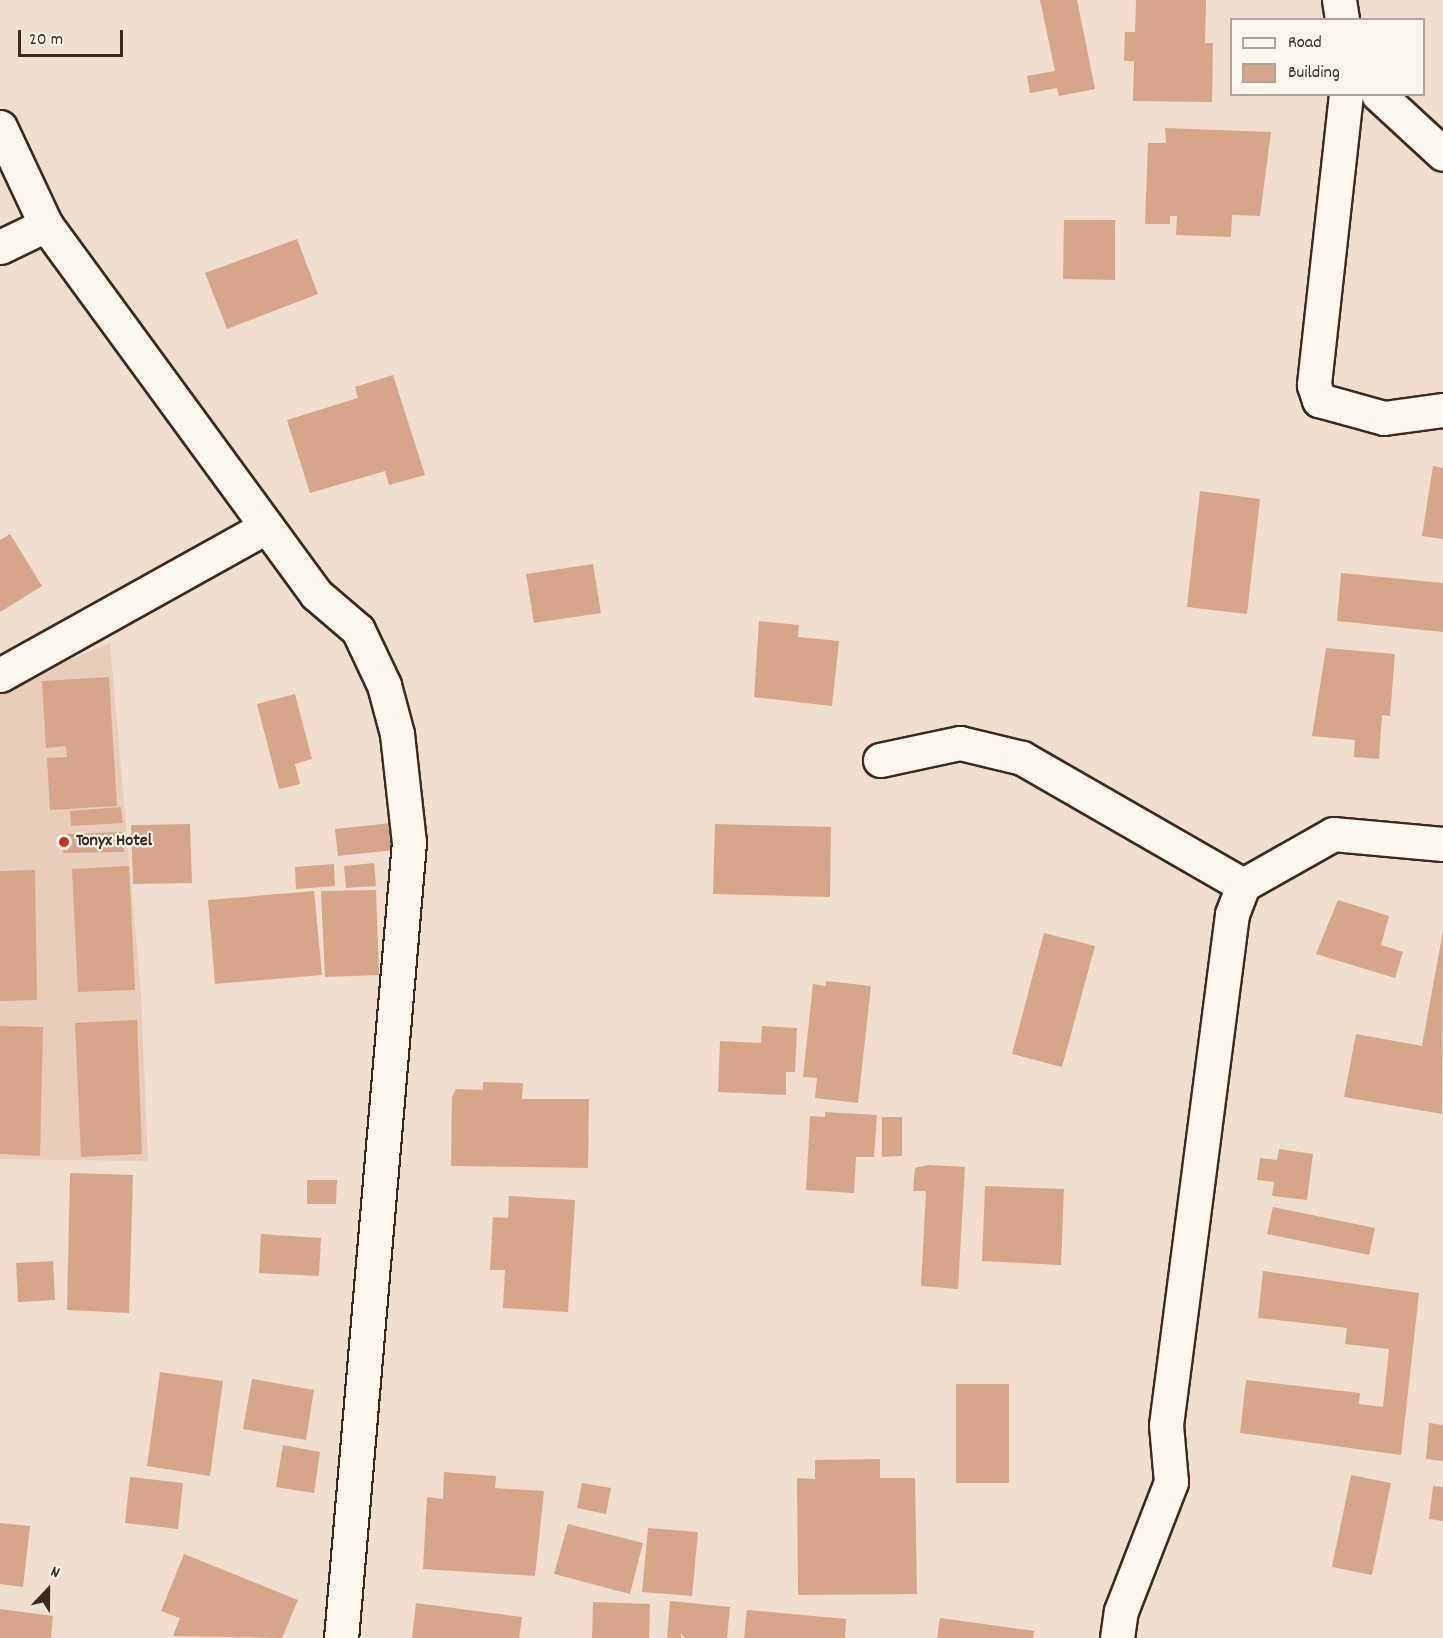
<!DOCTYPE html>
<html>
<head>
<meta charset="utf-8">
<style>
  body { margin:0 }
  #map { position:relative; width:1443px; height:1638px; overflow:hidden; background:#f0decf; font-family:Dekko,sans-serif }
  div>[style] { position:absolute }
  .built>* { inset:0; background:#e8cdba }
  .building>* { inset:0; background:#d7a58a }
  .roads { filter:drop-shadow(2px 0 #3b2a1e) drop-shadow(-2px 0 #3b2a1e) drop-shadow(0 2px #3b2a1e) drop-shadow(0 -2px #3b2a1e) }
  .minor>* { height:33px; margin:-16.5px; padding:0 16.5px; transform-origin:16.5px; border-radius:16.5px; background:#fbf7ec }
  .dots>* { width:16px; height:16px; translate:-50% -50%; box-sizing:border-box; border:3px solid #fbf7ec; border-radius:50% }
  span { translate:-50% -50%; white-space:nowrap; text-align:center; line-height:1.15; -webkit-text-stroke:4.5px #fbf7ec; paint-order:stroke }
  .poi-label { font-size:18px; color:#3b2a1e; font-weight:700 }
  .left { translate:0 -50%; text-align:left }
  .legend { position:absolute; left:1230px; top:18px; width:195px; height:78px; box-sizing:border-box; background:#fbf7ec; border:2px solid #aea59a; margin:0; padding:8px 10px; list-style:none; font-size:18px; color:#3b2a1e }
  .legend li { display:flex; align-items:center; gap:12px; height:30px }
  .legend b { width:30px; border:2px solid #aea59a }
  .north { position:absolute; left:18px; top:1560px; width:60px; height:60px; -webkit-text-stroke:4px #fbf7ec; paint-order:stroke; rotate:22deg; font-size:16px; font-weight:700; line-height:24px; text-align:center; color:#3b2a1e }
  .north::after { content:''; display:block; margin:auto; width:21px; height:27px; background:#3b2a1e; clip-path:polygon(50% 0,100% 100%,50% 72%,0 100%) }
  .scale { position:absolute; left:18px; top:30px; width:105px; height:27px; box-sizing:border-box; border:3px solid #3b2a1e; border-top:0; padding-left:8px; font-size:18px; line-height:21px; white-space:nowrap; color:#3b2a1e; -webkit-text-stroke:4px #fbf7ec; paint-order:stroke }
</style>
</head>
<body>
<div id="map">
  <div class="built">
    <i style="clip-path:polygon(110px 643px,141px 994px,148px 1161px,0 1159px,0 689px)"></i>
  </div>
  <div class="building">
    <i style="clip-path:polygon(1040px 0,1077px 0,1095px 89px,1059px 96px,1057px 88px,1030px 93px,1027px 76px,1055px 71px)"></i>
    <i style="clip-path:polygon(1136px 0,1206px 0,1205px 43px,1213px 43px,1212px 102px,1133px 101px,1134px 61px,1124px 61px,1125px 32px,1135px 32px)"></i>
    <i style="clip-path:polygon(1165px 128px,1271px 132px,1260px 216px,1232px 215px,1231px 237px,1176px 235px,1177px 216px,1170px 216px,1170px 224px,1145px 224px,1148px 143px,1166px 143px)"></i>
    <i style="clip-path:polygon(1064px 220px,1115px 220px,1115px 280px,1063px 279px)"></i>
    <i style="clip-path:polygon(297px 239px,318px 294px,227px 329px,205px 273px)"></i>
    <i style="clip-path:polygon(393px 375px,425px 475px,389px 485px,385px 471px,310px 493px,287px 420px,358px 398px,355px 387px)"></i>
    <i style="clip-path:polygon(1433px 466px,1443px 468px,1443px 539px,1422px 536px)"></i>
    <i style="clip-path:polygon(1200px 491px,1260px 499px,1247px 614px,1187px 607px)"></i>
    <i style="clip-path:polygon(10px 534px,42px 586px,0 612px,0 540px)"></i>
    <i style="clip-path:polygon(593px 564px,601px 613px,534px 623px,526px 574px)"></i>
    <i style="clip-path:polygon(1341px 573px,1443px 583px,1443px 632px,1337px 621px)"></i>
    <i style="clip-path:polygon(759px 621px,799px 625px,798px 637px,839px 641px,832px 706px,754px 697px)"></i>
    <i style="clip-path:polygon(1326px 648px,1395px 654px,1390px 716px,1382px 715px,1379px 759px,1354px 757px,1355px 740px,1312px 736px)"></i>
    <i style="clip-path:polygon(109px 677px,117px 806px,50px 810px,47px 758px,67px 757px,66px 746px,46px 748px,42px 681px)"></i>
    <i style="clip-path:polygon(295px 694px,312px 759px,295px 764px,300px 784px,279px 789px,257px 704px)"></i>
    <i style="clip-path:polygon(121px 807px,123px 823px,71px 826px,70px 811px)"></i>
    <i style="clip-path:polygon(391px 823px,394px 850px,338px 856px,335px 829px)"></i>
    <i style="clip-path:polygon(190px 824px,192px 883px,133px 884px,131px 825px)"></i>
    <i style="clip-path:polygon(715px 824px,831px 827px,830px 897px,713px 894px)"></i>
    <i style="clip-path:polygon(123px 832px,124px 852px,63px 853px,63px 834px)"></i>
    <i style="clip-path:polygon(374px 863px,376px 886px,346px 888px,344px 866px)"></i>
    <i style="clip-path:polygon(334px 864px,335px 886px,296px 889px,295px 867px)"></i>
    <i style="clip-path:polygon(129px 866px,135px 990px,78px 992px,72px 869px)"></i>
    <i style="clip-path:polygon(35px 870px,37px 1000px,0 1001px,0 871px)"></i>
    <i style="clip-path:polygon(376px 890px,379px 975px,325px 977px,321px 891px)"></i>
    <i style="clip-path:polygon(314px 891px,322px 975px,215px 984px,208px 900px)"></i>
    <i style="clip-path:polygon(1338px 900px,1389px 916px,1381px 945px,1403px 952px,1395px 978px,1316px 954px)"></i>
    <i style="clip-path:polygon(1443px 931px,1442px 1114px,1344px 1097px,1356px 1034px,1422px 1046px)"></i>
    <i style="clip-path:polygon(1044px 933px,1095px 946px,1062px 1067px,1012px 1054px)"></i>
    <i style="clip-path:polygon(826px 981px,871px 986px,858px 1103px,815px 1098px,817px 1078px,803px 1077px,813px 984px,826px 986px)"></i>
    <i style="clip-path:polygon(137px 1020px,142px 1154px,81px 1157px,75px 1023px)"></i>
    <i style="clip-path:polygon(0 1026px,43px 1027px,40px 1156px,0 1154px)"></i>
    <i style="clip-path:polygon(762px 1026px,797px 1028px,795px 1072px,786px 1072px,786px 1095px,718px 1092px,720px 1041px,761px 1043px)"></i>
    <i style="clip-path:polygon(483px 1082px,523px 1083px,522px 1099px,589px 1099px,588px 1168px,451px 1166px,452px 1097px,456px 1089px,483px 1090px)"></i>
    <i style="clip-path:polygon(825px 1112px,877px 1115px,874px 1157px,856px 1157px,854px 1193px,806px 1190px,810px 1116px,825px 1117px)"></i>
    <i style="clip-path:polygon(882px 1117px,902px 1117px,902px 1156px,882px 1157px)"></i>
    <i style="clip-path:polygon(1279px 1149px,1313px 1154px,1307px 1200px,1272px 1196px,1274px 1182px,1257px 1180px,1260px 1158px,1277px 1160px)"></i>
    <i style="clip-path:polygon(928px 1165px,965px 1167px,958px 1289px,921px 1286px,926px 1191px,913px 1191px,915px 1168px)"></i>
    <i style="clip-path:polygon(70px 1173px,133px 1175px,129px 1313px,67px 1310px)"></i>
    <i style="clip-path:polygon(307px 1180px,337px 1180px,336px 1204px,307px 1204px)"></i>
    <i style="clip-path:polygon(985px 1186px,1064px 1189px,1061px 1265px,982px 1261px)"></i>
    <i style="clip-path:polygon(509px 1196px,575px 1200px,568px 1312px,503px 1308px,505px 1270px,490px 1270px,493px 1217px,508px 1218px)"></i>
    <i style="clip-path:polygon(1273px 1207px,1375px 1228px,1369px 1255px,1267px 1234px)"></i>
    <i style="clip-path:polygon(261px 1234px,321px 1238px,319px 1276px,259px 1273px)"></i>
    <i style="clip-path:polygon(53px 1261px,55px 1300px,18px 1302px,16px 1263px)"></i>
    <i style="clip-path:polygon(1263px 1271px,1419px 1293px,1401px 1455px,1240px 1433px,1246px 1380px,1360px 1393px,1359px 1404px,1383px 1407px,1389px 1349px,1345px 1344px,1347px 1328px,1258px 1318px)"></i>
    <i style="clip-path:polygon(160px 1372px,223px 1381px,210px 1476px,147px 1466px)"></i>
    <i style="clip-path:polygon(252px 1379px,314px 1390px,306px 1440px,243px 1429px)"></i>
    <i style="clip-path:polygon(956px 1384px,1009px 1384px,1009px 1483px,956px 1483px)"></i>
    <i style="clip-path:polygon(1429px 1423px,1443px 1425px,1443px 1461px,1426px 1459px)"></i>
    <i style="clip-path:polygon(283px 1445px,320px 1452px,314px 1493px,276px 1487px)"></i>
    <i style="clip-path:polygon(880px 1459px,880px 1478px,915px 1478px,917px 1594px,798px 1595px,797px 1478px,815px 1479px,815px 1460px)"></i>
    <i style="clip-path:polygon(444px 1472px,496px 1476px,495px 1488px,544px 1491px,535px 1576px,423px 1569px,427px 1497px,443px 1499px)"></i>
    <i style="clip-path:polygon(1351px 1475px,1391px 1483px,1372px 1575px,1332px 1567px)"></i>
    <i style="clip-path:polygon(130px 1477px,183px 1483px,178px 1529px,125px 1523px)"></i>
    <i style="clip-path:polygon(582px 1483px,611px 1488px,606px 1514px,577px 1508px)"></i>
    <i style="clip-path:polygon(1433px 1486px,1443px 1487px,1443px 1521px,1429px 1519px)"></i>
    <i style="clip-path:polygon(0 1523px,30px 1526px,23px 1587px,0 1584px)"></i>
    <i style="clip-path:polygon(568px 1524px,643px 1543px,630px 1594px,554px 1574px)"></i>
    <i style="clip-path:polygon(648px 1528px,698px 1532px,692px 1596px,642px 1592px)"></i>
    <i style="clip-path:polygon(184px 1554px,298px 1600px,282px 1638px,173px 1636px,180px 1618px,161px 1611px)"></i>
    <i style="clip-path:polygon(670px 1601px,730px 1607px,727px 1638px,685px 1638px,681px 1633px,681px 1638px,667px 1638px)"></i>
    <i style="clip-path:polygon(593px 1602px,650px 1604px,649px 1638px,592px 1638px)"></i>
    <i style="clip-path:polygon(416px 1603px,522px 1617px,519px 1638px,412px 1638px)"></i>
    <i style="clip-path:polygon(0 1609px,53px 1616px,51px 1638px,0 1638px)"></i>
    <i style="clip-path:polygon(747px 1610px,846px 1619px,845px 1638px,744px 1638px)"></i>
    <i style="clip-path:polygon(940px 1618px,1034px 1631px,1033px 1638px,937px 1638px)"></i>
  </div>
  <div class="roads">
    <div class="minor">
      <i style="left:1339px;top:0;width:20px;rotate:81deg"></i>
      <i style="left:1346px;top:94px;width:293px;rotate:96.3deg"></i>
      <i style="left:1314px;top:385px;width:16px;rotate:72deg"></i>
      <i style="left:1319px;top:400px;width:67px;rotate:15.5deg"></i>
      <i style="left:1384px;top:418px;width:60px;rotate:-7.7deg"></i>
      <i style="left:1378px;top:94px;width:88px;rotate:42.7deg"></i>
      <i style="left:0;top:127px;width:108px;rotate:64.9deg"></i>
      <i style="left:0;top:247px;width:51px;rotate:-25.6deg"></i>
      <i style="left:46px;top:225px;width:457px;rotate:53.8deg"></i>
      <i style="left:316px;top:594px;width:55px;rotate:40.6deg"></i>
      <i style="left:358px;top:630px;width:61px;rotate:64.7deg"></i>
      <i style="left:384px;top:685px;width:51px;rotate:75.1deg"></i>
      <i style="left:397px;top:734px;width:109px;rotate:83.7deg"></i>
      <i style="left:409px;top:842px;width:799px;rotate:94.88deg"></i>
      <i style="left:0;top:675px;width:304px;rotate:-29.1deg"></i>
      <i style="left:880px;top:760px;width:82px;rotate:-12deg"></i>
      <i style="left:960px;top:743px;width:64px;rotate:13.6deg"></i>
      <i style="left:1022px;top:758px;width:255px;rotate:29.9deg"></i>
      <i style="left:1117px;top:1638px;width:27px;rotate:-82deg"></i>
      <i style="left:1121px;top:1611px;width:138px;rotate:-68.8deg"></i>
      <i style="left:1171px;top:1482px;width:57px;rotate:-95deg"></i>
      <i style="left:1166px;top:1425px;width:515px;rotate:-82.64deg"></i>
      <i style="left:1232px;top:914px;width:31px;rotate:-69deg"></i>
      <i style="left:1243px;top:885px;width:103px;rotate:-29.5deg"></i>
      <i style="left:1333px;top:834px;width:110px;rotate:5.2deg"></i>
    </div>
  </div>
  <div class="dots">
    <i style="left:64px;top:842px;background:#c8321e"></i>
  </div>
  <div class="poi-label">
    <span class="left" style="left:76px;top:842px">Tonyx Hotel</span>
  </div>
  <ul class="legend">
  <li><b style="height:8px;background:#fbf7ec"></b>Road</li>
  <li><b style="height:16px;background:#d7a58a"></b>Building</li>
  </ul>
  <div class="north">N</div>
  <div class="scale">20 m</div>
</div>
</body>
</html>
